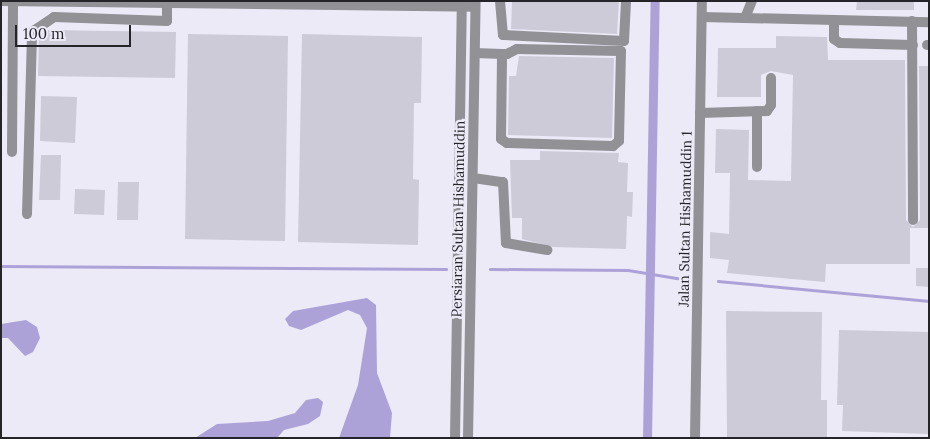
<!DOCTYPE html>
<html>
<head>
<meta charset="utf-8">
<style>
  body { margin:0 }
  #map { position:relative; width:930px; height:439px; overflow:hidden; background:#eceaf7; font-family:Lora,serif }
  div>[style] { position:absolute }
  .water>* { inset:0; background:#aca2d8 }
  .stream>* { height:2.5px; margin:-1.25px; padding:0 1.25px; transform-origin:1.25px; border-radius:1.25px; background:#aca2d8 }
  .canal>* { height:9px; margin:-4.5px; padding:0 4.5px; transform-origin:4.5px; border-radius:4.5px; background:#aca2d8 }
  .building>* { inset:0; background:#cdcbd8 }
  .minor>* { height:10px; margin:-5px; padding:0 5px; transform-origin:5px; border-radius:5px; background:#929196 }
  span { translate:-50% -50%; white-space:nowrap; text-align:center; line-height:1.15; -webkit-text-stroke:4.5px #eceaf7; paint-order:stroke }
  .street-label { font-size:14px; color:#252429 }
  .frame { position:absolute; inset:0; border:2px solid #252429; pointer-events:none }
  .scale { position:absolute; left:15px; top:25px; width:116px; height:22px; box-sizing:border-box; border:2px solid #252429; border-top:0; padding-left:6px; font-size:15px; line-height:18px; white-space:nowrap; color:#252429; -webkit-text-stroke:4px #eceaf7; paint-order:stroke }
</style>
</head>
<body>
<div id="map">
  <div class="water">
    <i style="clip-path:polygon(367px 298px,376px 305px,377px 373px,392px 413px,390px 438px,339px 438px,358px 385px,367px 328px,360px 315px,348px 310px,301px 330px,289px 326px,285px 319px,293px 311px)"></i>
    <i style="clip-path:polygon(26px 320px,37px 327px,40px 338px,33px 352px,25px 356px,8px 338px,1px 338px,1px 324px)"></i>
    <i style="clip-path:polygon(318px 398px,323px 402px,320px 416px,308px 424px,284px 430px,277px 438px,195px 438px,217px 424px,268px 421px,295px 413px,306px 400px)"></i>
  </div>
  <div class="stream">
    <i style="left:1px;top:266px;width:445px;rotate:0.4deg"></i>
    <i style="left:490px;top:269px;width:138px;rotate:0.4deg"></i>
    <i style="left:628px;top:270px;width:50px;rotate:9.3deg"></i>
    <i style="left:718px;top:281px;width:212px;rotate:5.4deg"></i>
  </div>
  <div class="canal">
    <i style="left:647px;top:438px;width:437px;rotate:-89deg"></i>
  </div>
  <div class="building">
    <i style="clip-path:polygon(512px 1px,619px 1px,617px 34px,511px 29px)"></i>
    <i style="clip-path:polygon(857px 1px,914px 1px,914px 10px,856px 10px)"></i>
    <i style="clip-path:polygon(47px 30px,176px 32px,175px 78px,38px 76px,39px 36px)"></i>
    <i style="clip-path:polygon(188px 34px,288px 36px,285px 241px,185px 239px)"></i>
    <i style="clip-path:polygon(302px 34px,422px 37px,421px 103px,414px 103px,413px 179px,419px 180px,418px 245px,298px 242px)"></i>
    <i style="clip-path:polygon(776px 36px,827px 37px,828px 60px,905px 60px,906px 220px,913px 227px,920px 220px,919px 66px,929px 66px,929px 228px,910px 228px,910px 264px,826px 264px,825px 282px,727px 273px,729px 260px,710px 258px,710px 232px,729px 234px,730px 173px,715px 173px,716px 129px,749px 130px,748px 180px,791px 181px,793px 75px,771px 71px,761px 75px,761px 97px,717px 97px,718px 48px,776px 48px)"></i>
    <i style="clip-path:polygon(519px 56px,614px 58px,612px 138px,508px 135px,509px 76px,516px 76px)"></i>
    <i style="clip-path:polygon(41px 96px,77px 97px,75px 143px,40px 141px)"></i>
    <i style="clip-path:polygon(540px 151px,619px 153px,618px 162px,628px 163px,627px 192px,633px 192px,632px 217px,627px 216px,626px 249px,553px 247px,522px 239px,522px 218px,512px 218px,510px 160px,540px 160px)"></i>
    <i style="clip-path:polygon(41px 155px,61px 155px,60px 200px,39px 200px)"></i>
    <i style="clip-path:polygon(118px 182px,139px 182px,138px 220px,117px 220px)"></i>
    <i style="clip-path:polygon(75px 189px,105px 190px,104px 215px,74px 214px)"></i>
    <i style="clip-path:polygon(916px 268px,929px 268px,929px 287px,916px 286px)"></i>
    <i style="clip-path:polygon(726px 311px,822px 312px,821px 400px,827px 400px,827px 438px,727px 438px)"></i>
    <i style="clip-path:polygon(839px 330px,929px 332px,929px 434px,842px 431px,843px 405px,837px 405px)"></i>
  </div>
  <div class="minor">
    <i style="left:1px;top:1px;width:474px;rotate:0.7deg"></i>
    <i style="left:500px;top:1px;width:34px;rotate:85deg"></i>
    <i style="left:503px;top:35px;width:121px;rotate:2.8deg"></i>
    <i style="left:624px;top:41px;width:40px;rotate:-87.1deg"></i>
    <i style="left:702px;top:17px;width:227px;rotate:1.3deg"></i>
    <i style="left:745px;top:18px;width:18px;rotate:-68deg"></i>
    <i style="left:834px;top:20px;width:19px;rotate:90deg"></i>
    <i style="left:834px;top:39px;width:7px;rotate:34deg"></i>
    <i style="left:840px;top:43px;width:73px;rotate:1.6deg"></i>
    <i style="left:912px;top:21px;width:199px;rotate:89.7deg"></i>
    <i style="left:927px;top:45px;width:2px"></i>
    <i style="left:475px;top:53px;width:27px;rotate:2deg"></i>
    <i style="left:502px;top:54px;width:5px"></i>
    <i style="left:507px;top:54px;width:11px;rotate:-27deg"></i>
    <i style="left:517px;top:49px;width:104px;rotate:1.1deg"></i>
    <i style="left:621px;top:51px;width:90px;rotate:91.3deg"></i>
    <i style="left:619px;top:141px;width:8px;rotate:140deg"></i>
    <i style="left:613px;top:146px;width:106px;rotate:-178.4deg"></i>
    <i style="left:507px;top:143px;width:7px;rotate:-146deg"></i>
    <i style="left:501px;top:139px;width:85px;rotate:-89.3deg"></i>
    <i style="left:757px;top:111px;width:56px;rotate:90deg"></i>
    <i style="left:700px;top:113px;width:67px;rotate:-1.7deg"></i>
    <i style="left:767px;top:111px;width:7px;rotate:-56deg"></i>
    <i style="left:771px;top:105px;width:27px;rotate:-90deg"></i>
    <i style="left:12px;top:152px;width:150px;rotate:-89.6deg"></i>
    <i style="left:473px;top:178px;width:30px;rotate:8deg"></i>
    <i style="left:503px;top:182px;width:61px;rotate:87.2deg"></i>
    <i style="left:506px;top:243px;width:42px;rotate:9.7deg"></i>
    <i style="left:27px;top:214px;width:182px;rotate:-88.4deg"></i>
    <i style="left:32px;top:32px;width:27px;rotate:-34deg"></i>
    <i style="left:54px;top:17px;width:113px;rotate:2deg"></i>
    <i style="left:167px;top:21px;width:18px;rotate:-90deg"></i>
    <i style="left:455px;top:438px;width:437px;rotate:-89.1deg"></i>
    <i style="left:468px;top:438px;width:437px;rotate:-89deg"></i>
    <i style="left:695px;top:438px;width:437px;rotate:-89.1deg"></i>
  </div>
  <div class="street-label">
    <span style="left:458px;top:219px;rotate:-89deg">Persiaran Sultan Hishamuddin</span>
    <span style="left:685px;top:219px;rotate:-89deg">Jalan Sultan Hishamuddin 1</span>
  </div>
  <div class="frame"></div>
  <div class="scale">100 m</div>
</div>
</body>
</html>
